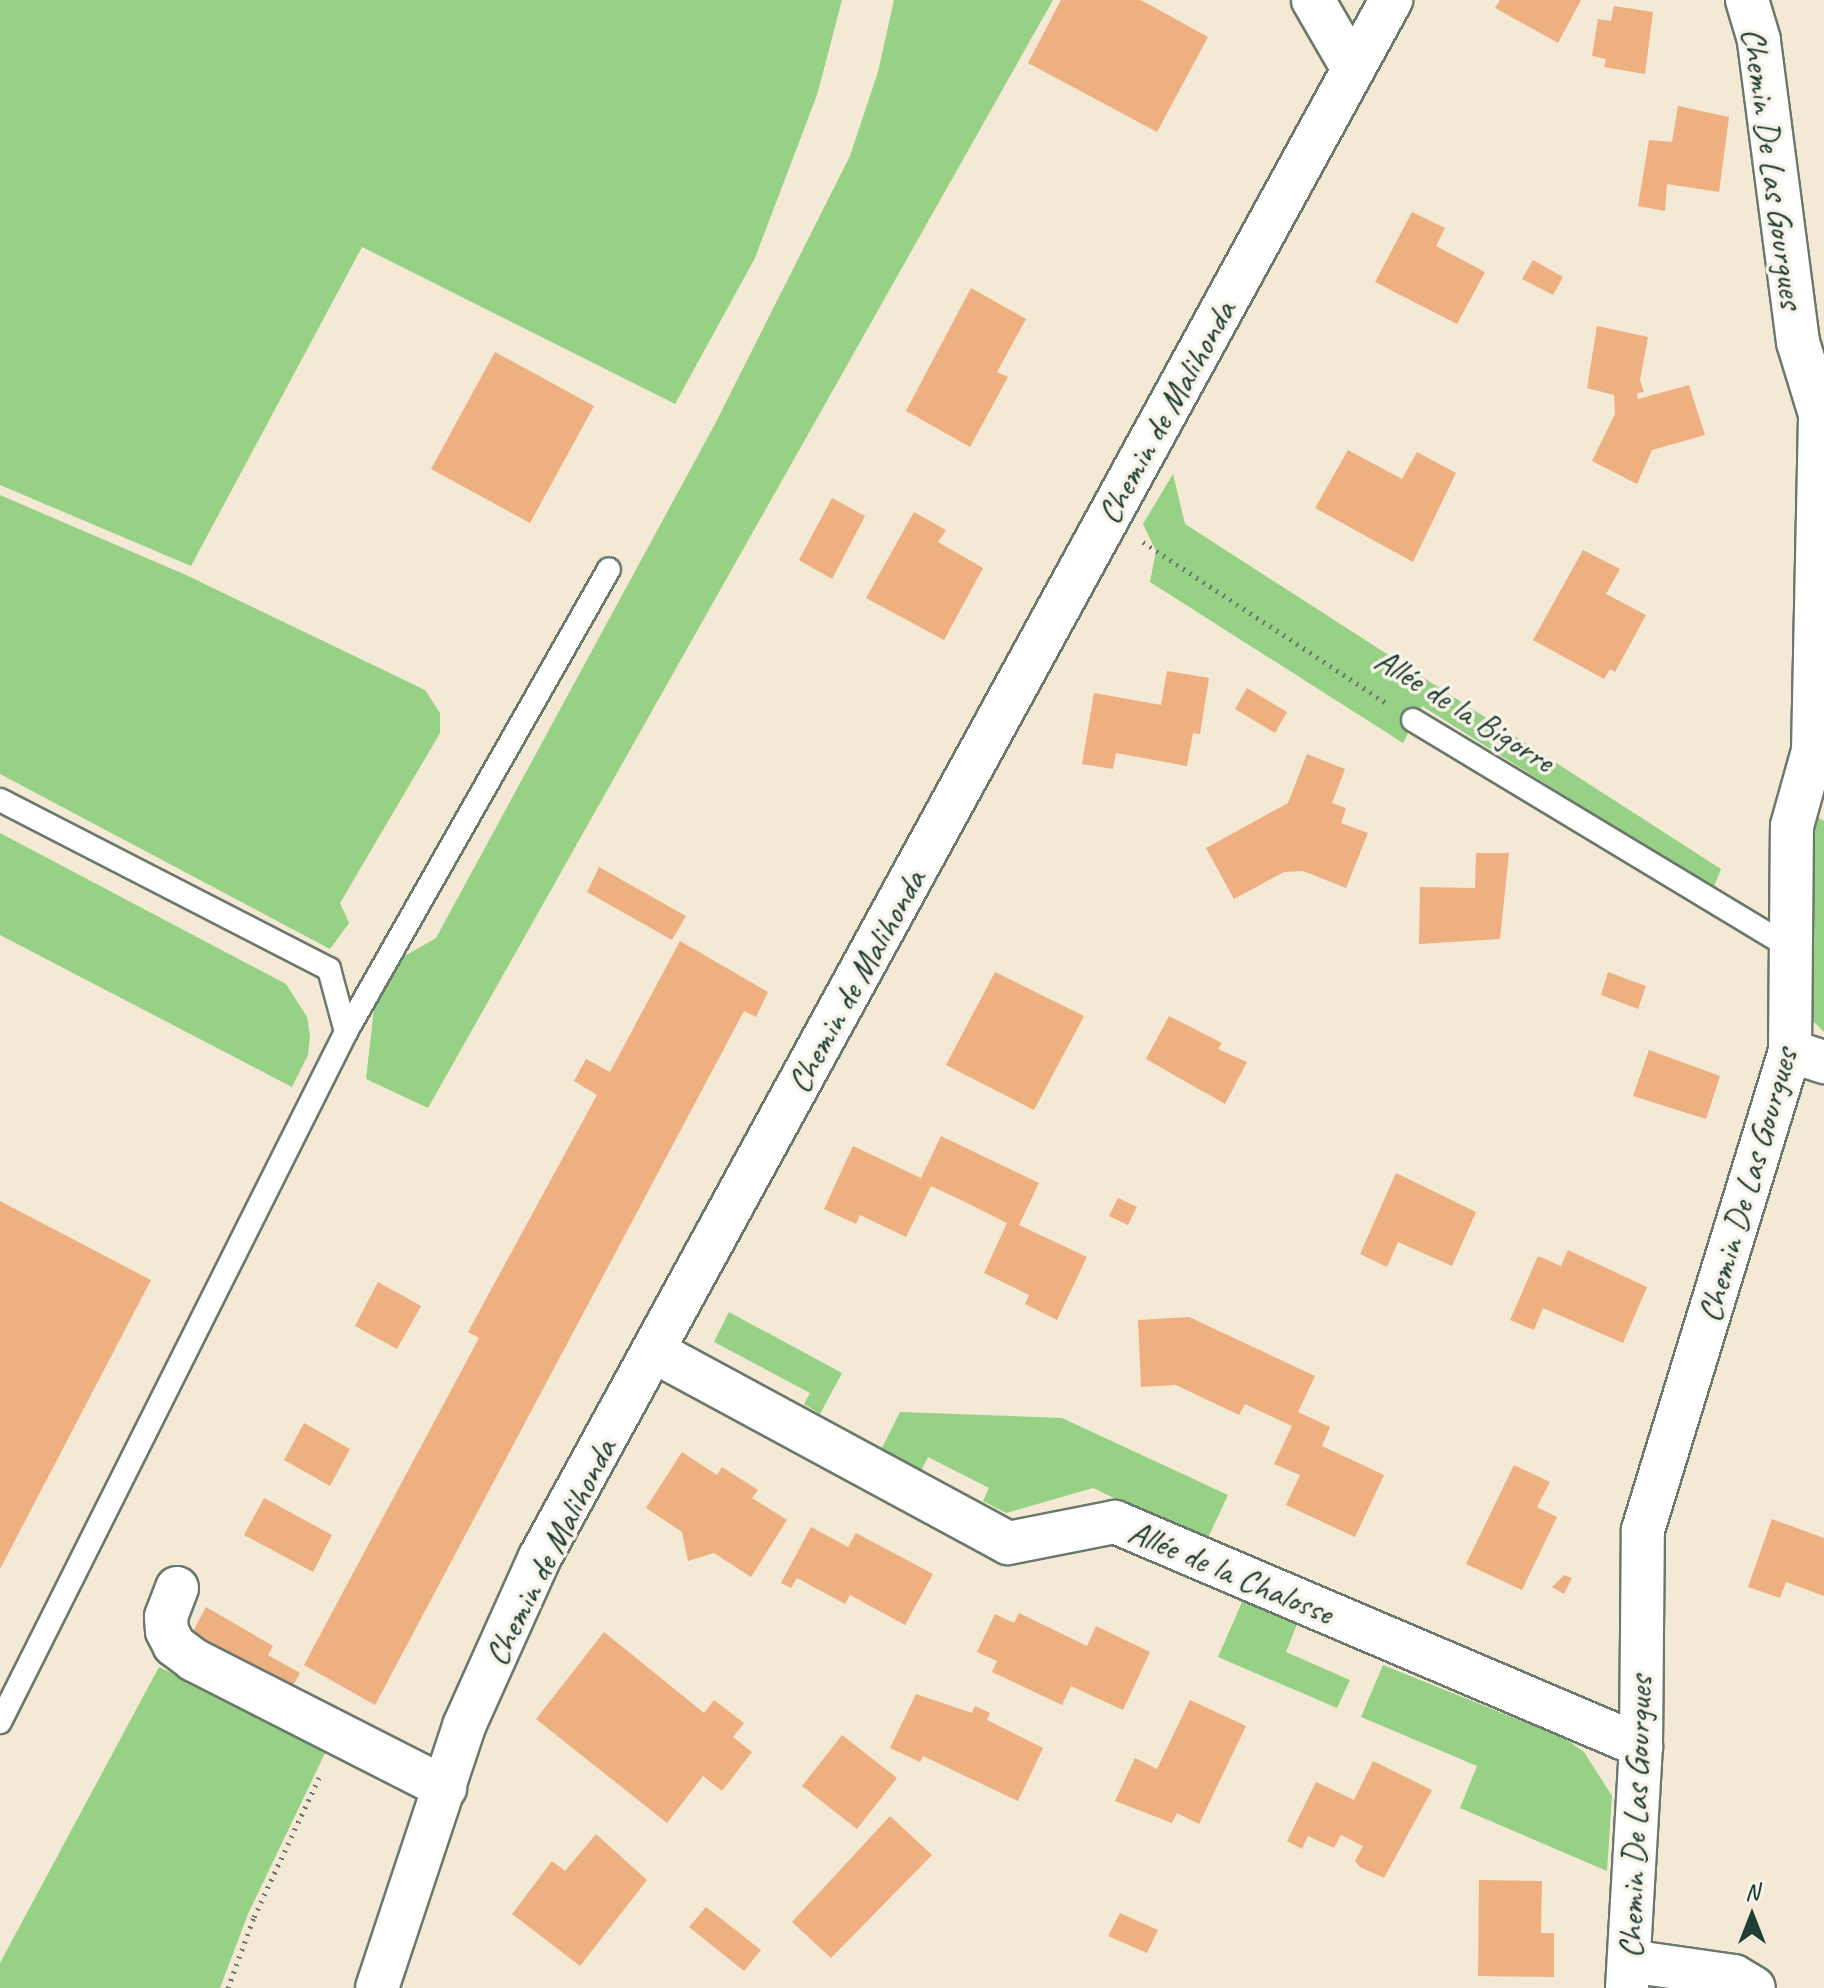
<!DOCTYPE html>
<html>
<head>
<meta charset="utf-8">
<style>
  body { margin:0 }
  #map { position:relative; width:1824px; height:1988px; overflow:hidden; background:#f4e9d4; font-family:Caveat,sans-serif }
  div>[style] { position:absolute }
  .green>* { inset:0; background:#96d185 }
  .building>* { inset:0; background:#eeb081 }
  .path>* { height:5px; margin-top:-2.5px; transform-origin:0; background:repeating-linear-gradient(90deg,#6a796c 0 2px,transparent 0 8px) }
  .roads { filter:drop-shadow(2px 0 #6a796c) drop-shadow(-2px 0 #6a796c) drop-shadow(0 2px #6a796c) drop-shadow(0 -2px #6a796c) }
  .lane>* { height:22px; margin:-11px; padding:0 11px; transform-origin:11px; border-radius:11px; background:#fff }
  .street>* { height:42px; margin:-21px; padding:0 21px; transform-origin:21px; border-radius:21px; background:#fff }
  span { translate:-50% -50%; white-space:nowrap; text-align:center; line-height:1.15; -webkit-text-stroke:7px #f7f3e8; paint-order:stroke }
  .street-label { font-size:34px; color:#1f3d34 }
  .north { position:absolute; left:1712px; top:1876px; width:80px; height:80px; -webkit-text-stroke:6px #f7f3e8; paint-order:stroke; rotate:0deg; font-size:22px; font-weight:700; line-height:32px; text-align:center; color:#1f3d34 }
  .north::after { content:''; display:block; margin:auto; width:28px; height:36px; background:#1f3d34; clip-path:polygon(50% 0,100% 100%,50% 72%,0 100%) }
</style>
</head>
<body>
<div id="map">
  <div class="green">
    <i style="clip-path:polygon(0 0,842px 0,817px 95px,755px 258px,675px 404px,362px 247px,191px 566px,0 485px)"></i>
    <i style="clip-path:polygon(894px 0,1053px 0,428px 1108px,366px 1079px,375px 1000px,403px 957px,436px 938px,715px 424px,850px 156px,878px 72px)"></i>
    <i style="clip-path:polygon(1173px 474px,1185px 524px,1721px 869px,1713px 889px,1422px 706px,1403px 743px,1150px 582px,1156px 551px,1143px 524px)"></i>
    <i style="clip-path:polygon(0 495px,186px 575px,425px 690px,440px 713px,440px 733px,340px 903px,349px 923px,330px 949px,0 774px)"></i>
    <i style="clip-path:polygon(1812px 814px,1824px 821px,1824px 1032px,1812px 1020px)"></i>
    <i style="clip-path:polygon(0 833px,286px 984px,307px 1017px,310px 1036px,308px 1055px,292px 1087px,0 935px)"></i>
    <i style="clip-path:polygon(729px 1312px,842px 1373px,820px 1414px,804px 1404px,810px 1393px,714px 1342px)"></i>
    <i style="clip-path:polygon(900px 1412px,1062px 1418px,1228px 1495px,1206px 1542px,1093px 1488px,1006px 1513px,983px 1501px,989px 1488px,928px 1457px,921px 1471px,881px 1450px)"></i>
    <i style="clip-path:polygon(1243px 1600px,1297px 1624px,1286px 1652px,1350px 1680px,1337px 1708px,1218px 1657px)"></i>
    <i style="clip-path:polygon(1383px 1665px,1564px 1738px,1584px 1752px,1612px 1796px,1607px 1871px,1460px 1808px,1477px 1766px,1361px 1717px)"></i>
    <i style="clip-path:polygon(159px 1667px,327px 1749px,248px 1914px,220px 1988px,0 1988px,0 1963px)"></i>
  </div>
  <div class="building">
    <i style="clip-path:polygon(1061px 0,1141px 0,1208px 37px,1157px 132px,1028px 63px)"></i>
    <i style="clip-path:polygon(1500px 0,1581px 0,1558px 43px,1495px 8px)"></i>
    <i style="clip-path:polygon(1614px 6px,1653px 12px,1645px 74px,1604px 67px,1606px 59px,1592px 56px,1598px 19px,1611px 21px)"></i>
    <i style="clip-path:polygon(1678px 106px,1729px 117px,1719px 192px,1667px 184px,1665px 211px,1638px 206px,1649px 140px,1672px 142px)"></i>
    <i style="clip-path:polygon(1412px 212px,1445px 228px,1436px 246px,1485px 272px,1457px 324px,1375px 282px)"></i>
    <i style="clip-path:polygon(1533px 260px,1563px 277px,1553px 295px,1522px 279px)"></i>
    <i style="clip-path:polygon(971px 288px,1026px 319px,997px 372px,1008px 377px,970px 447px,906px 411px)"></i>
    <i style="clip-path:polygon(1597px 326px,1648px 337px,1640px 380px,1644px 392px,1637px 393px,1638px 399px,1689px 385px,1705px 435px,1652px 450px,1637px 484px,1592px 461px,1615px 414px,1614px 395px,1587px 388px)"></i>
    <i style="clip-path:polygon(495px 352px,594px 406px,530px 523px,431px 469px)"></i>
    <i style="clip-path:polygon(1348px 450px,1402px 479px,1417px 452px,1456px 473px,1413px 562px,1315px 508px)"></i>
    <i style="clip-path:polygon(832px 498px,865px 516px,832px 579px,799px 560px)"></i>
    <i style="clip-path:polygon(914px 512px,946px 530px,938px 542px,983px 568px,944px 640px,866px 598px)"></i>
    <i style="clip-path:polygon(1583px 550px,1620px 569px,1606px 594px,1646px 615px,1615px 672px,1610px 669px,1604px 679px,1533px 640px)"></i>
    <i style="clip-path:polygon(1167px 671px,1209px 678px,1200px 734px,1193px 733px,1187px 766px,1116px 753px,1113px 769px,1082px 764px,1094px 693px,1161px 705px)"></i>
    <i style="clip-path:polygon(1247px 688px,1287px 712px,1275px 733px,1235px 709px)"></i>
    <i style="clip-path:polygon(1307px 754px,1345px 769px,1332px 803px,1346px 808px,1341px 823px,1368px 833px,1346px 888px,1303px 871px,1284px 872px,1234px 899px,1206px 848px,1288px 803px)"></i>
    <i style="clip-path:polygon(1476px 853px,1509px 853px,1500px 939px,1419px 944px,1420px 887px,1475px 888px)"></i>
    <i style="clip-path:polygon(599px 867px,686px 916px,672px 940px,587px 892px)"></i>
    <i style="clip-path:polygon(680px 941px,768px 992px,756px 1017px,744px 1011px,375px 1705px,304px 1665px,479px 1338px,468px 1332px,597px 1095px,574px 1081px,586px 1059px,610px 1072px)"></i>
    <i style="clip-path:polygon(995px 972px,1084px 1016px,1034px 1110px,946px 1065px)"></i>
    <i style="clip-path:polygon(1608px 972px,1646px 986px,1638px 1009px,1601px 995px)"></i>
    <i style="clip-path:polygon(1169px 1016px,1222px 1043px,1218px 1049px,1247px 1062px,1225px 1104px,1146px 1059px)"></i>
    <i style="clip-path:polygon(1649px 1050px,1720px 1076px,1706px 1119px,1633px 1096px)"></i>
    <i style="clip-path:polygon(941px 1136px,1039px 1183px,1019px 1225px,1087px 1257px,1057px 1320px,1025px 1304px,1029px 1295px,984px 1273px,1007px 1223px,967px 1203px,931px 1186px,906px 1237px,860px 1215px,856px 1224px,824px 1209px,853px 1146px,921px 1178px)"></i>
    <i style="clip-path:polygon(1396px 1173px,1476px 1212px,1452px 1266px,1398px 1242px,1387px 1267px,1360px 1254px)"></i>
    <i style="clip-path:polygon(1118px 1198px,1137px 1207px,1128px 1225px,1109px 1216px)"></i>
    <i style="clip-path:polygon(0 1201px,151px 1280px,0 1569px)"></i>
    <i style="clip-path:polygon(1568px 1250px,1647px 1287px,1623px 1343px,1543px 1308px,1534px 1330px,1510px 1320px,1538px 1256px,1561px 1266px)"></i>
    <i style="clip-path:polygon(378px 1282px,421px 1306px,397px 1349px,355px 1326px)"></i>
    <i style="clip-path:polygon(1189px 1317px,1315px 1376px,1298px 1412px,1330px 1427px,1322px 1446px,1384px 1475px,1355px 1537px,1286px 1505px,1300px 1475px,1274px 1464px,1292px 1426px,1245px 1404px,1239px 1415px,1176px 1385px,1141px 1387px,1138px 1320px)"></i>
    <i style="clip-path:polygon(304px 1423px,350px 1449px,330px 1486px,284px 1460px)"></i>
    <i style="clip-path:polygon(682px 1452px,717px 1475px,722px 1467px,758px 1490px,752px 1498px,787px 1520px,751px 1577px,714px 1553px,688px 1561px,682px 1532px,646px 1508px)"></i>
    <i style="clip-path:polygon(1514px 1465px,1550px 1482px,1537px 1507px,1557px 1517px,1522px 1590px,1466px 1564px)"></i>
    <i style="clip-path:polygon(264px 1498px,332px 1535px,313px 1572px,244px 1535px)"></i>
    <i style="clip-path:polygon(1772px 1519px,1824px 1538px,1824px 1596px,1786px 1582px,1780px 1598px,1748px 1587px)"></i>
    <i style="clip-path:polygon(811px 1527px,848px 1547px,856px 1533px,933px 1574px,905px 1625px,850px 1595px,845px 1604px,797px 1578px,791px 1588px,781px 1583px)"></i>
    <i style="clip-path:polygon(1564px 1575px,1572px 1578px,1564px 1594px,1552px 1587px)"></i>
    <i style="clip-path:polygon(206px 1607px,273px 1646px,268px 1655px,300px 1673px,288px 1694px,189px 1639px)"></i>
    <i style="clip-path:polygon(1019px 1613px,1087px 1646px,1096px 1626px,1150px 1652px,1123px 1710px,1071px 1686px,1062px 1705px,992px 1672px,997px 1661px,977px 1652px,995px 1614px,1014px 1623px)"></i>
    <i style="clip-path:polygon(604px 1632px,704px 1713px,714px 1700px,744px 1723px,733px 1737px,752px 1752px,722px 1791px,703px 1776px,667px 1823px,536px 1719px)"></i>
    <i style="clip-path:polygon(916px 1694px,972px 1713px,975px 1706px,990px 1713px,987px 1720px,1043px 1748px,1018px 1801px,923px 1756px,920px 1762px,890px 1748px)"></i>
    <i style="clip-path:polygon(1190px 1700px,1246px 1726px,1199px 1824px,1177px 1813px,1172px 1823px,1115px 1801px,1135px 1758px,1157px 1769px)"></i>
    <i style="clip-path:polygon(842px 1735px,897px 1778px,857px 1829px,802px 1786px)"></i>
    <i style="clip-path:polygon(1373px 1761px,1432px 1790px,1384px 1878px,1360px 1867px,1355px 1861px,1363px 1846px,1341px 1835px,1334px 1848px,1308px 1836px,1302px 1849px,1287px 1841px,1316px 1782px,1354px 1800px)"></i>
    <i style="clip-path:polygon(890px 1816px,932px 1855px,831px 1958px,792px 1922px)"></i>
    <i style="clip-path:polygon(596px 1834px,647px 1880px,580px 1966px,512px 1914px,552px 1861px,565px 1871px)"></i>
    <i style="clip-path:polygon(1479px 1880px,1542px 1881px,1541px 1933px,1554px 1933px,1554px 1977px,1478px 1976px)"></i>
    <i style="clip-path:polygon(706px 1907px,761px 1950px,744px 1971px,689px 1927px)"></i>
    <i style="clip-path:polygon(1120px 1913px,1158px 1930px,1147px 1953px,1108px 1936px)"></i>
  </div>
  <div class="path">
    <i style="left:1143px;top:542px;width:290px;rotate:33.5deg"></i>
    <i style="left:228px;top:1988px;width:76px;rotate:-69.9deg"></i>
    <i style="left:254px;top:1917px;width:159px;rotate:-65deg"></i>
  </div>
  <div class="roads">
    <div class="lane">
      <i style="left:1413px;top:720px;width:444px;rotate:31.1deg"></i>
      <i style="left:0;top:800px;width:370px;rotate:27.2deg"></i>
      <i style="left:329px;top:969px;width:65px;rotate:74.9deg"></i>
      <i style="left:346px;top:1032px;width:772px;rotate:116.63deg"></i>
      <i style="left:346px;top:1032px;width:532px;rotate:-60.4deg"></i>
    </div>
    <div class="street">
      <i style="left:1313px;top:0;width:80px;rotate:59.9deg"></i>
      <i style="left:1790px;top:1051px;width:36px;rotate:18deg"></i>
      <i style="left:655px;top:1352px;width:401px;rotate:28.4deg"></i>
      <i style="left:1008px;top:1543px;width:109px;rotate:-11.1deg"></i>
      <i style="left:1115px;top:1522px;width:572px;rotate:23.07deg"></i>
      <i style="left:177px;top:1588px;width:31px;rotate:111deg"></i>
      <i style="left:166px;top:1617px;width:14px;rotate:86deg"></i>
      <i style="left:167px;top:1631px;width:16px;rotate:63deg"></i>
      <i style="left:174px;top:1645px;width:25px;rotate:37deg"></i>
      <i style="left:194px;top:1660px;width:282px;rotate:27deg"></i>
      <i style="left:1629px;top:1961px;width:106px;rotate:8.1deg"></i>
      <i style="left:1734px;top:1976px;width:23px;rotate:31deg"></i>
      <i style="left:377px;top:1988px;width:276px;rotate:-71.6deg"></i>
      <i style="left:464px;top:1726px;width:183px;rotate:-65.8deg"></i>
      <i style="left:539px;top:1559px;width:1777px;rotate:-61.34deg"></i>
      <i style="left:1627px;top:1988px;width:242px;rotate:-86.7deg"></i>
      <i style="left:1641px;top:1746px;width:216px;rotate:-89.5deg"></i>
      <i style="left:1643px;top:1530px;width:501px;rotate:-72.94deg"></i>
      <i style="left:1790px;top:1051px;width:225px;rotate:-89.5deg"></i>
      <i style="left:1792px;top:826px;width:78px;rotate:-74.4deg"></i>
      <i style="left:1813px;top:751px;width:337px;rotate:-88.8deg"></i>
      <i style="left:1820px;top:414px;width:75px;rotate:-107deg"></i>
      <i style="left:1798px;top:342px;width:305px;rotate:-97.4deg"></i>
      <i style="left:1759px;top:40px;width:42px;rotate:-106.7deg"></i>
    </div>
  </div>
  <div class="street-label">
    <span style="left:1773px;top:168px;rotate:82deg">Chemin De Las Gourgues</span>
    <span style="left:1166px;top:412px;rotate:-61deg">Chemin de Malihonda</span>
    <span style="left:1465px;top:710px;rotate:32deg">Allée de la Bigorre</span>
    <span style="left:856px;top:981px;rotate:-61deg">Chemin de Malihonda</span>
    <span style="left:1747px;top:1185px;rotate:-74deg">Chemin De Las Gourgues</span>
    <span style="left:550px;top:1552px;rotate:-63deg">Chemin de Malihonda</span>
    <span style="left:1231px;top:1572px;rotate:23deg">Allée de la Chalosse</span>
    <span style="left:1635px;top:1817px;rotate:-88deg">Chemin De Las Gourgues</span>
  </div>
  <div class="north">N</div>
</div>
</body>
</html>
